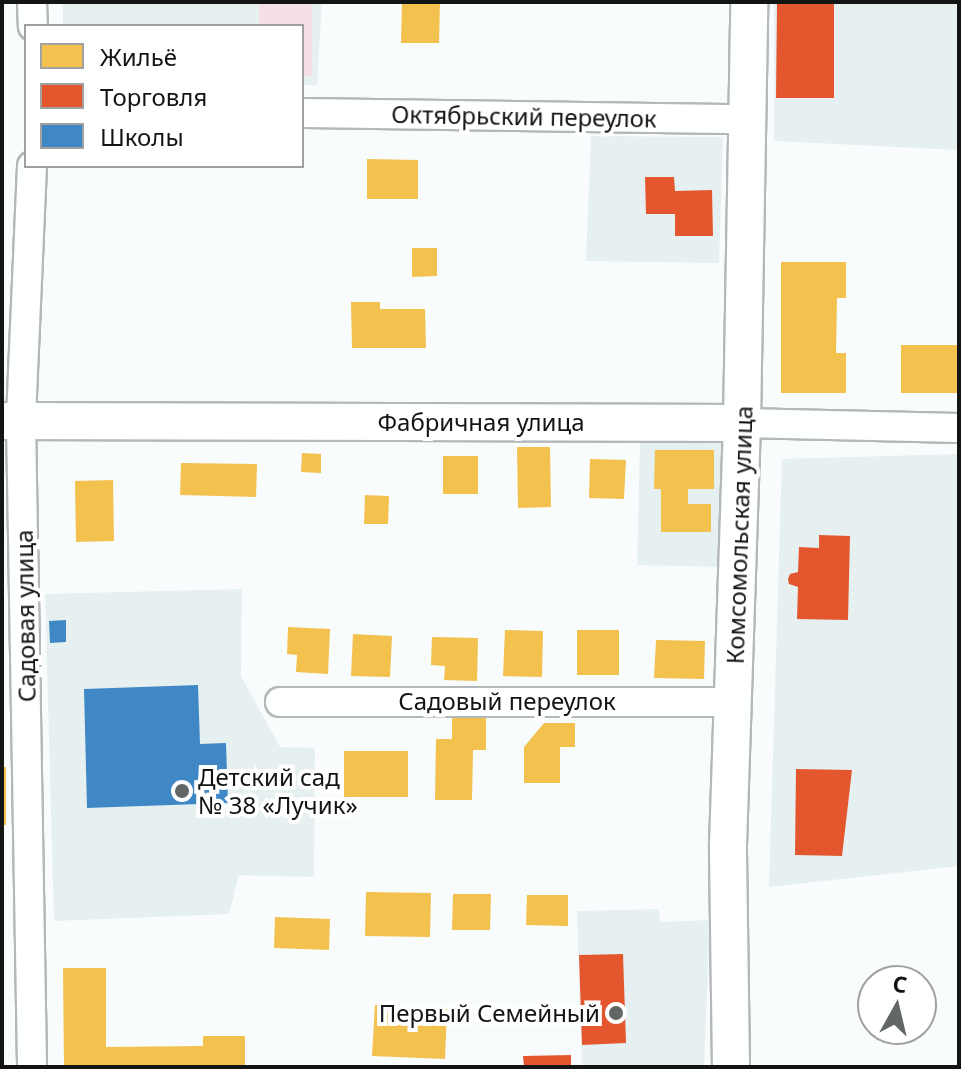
<!DOCTYPE html>
<html>
<head>
<meta charset="utf-8">
<style>
  body { margin:0 }
  #map { position:relative; width:961px; height:1069px; overflow:hidden; background:#f8fcfc; font-family:"Noto Sans",sans-serif }
  div>[style] { position:absolute }
  .built>* { inset:0; background:#e6f0f0 }
  .green>* { inset:0; background:#f7dfe8 }
  .homes>* { inset:0; background:#f2c14e }
  .shops>* { inset:0; background:#e4572e }
  .schools>* { inset:0; background:#3f88c5 }
  .roads { filter:drop-shadow(2px 0 #b5b8b8) drop-shadow(-2px 0 #b5b8b8) drop-shadow(0 2px #b5b8b8) drop-shadow(0 -2px #b5b8b8) }
  .minor>* { height:28px; margin:-14px; padding:0 14px; transform-origin:14px; border-radius:14px; background:#feffff }
  .tertiary>* { height:36px; margin:-18px; padding:0 18px; transform-origin:18px; border-radius:18px; background:#feffff }
  .dots>* { width:22px; height:22px; translate:-50% -50%; box-sizing:border-box; border:4px solid #fff; border-radius:50% }
  span { translate:-50% -50%; white-space:nowrap; text-align:center; line-height:1.15; -webkit-text-stroke:8px #fff; paint-order:stroke }
  .street-label { font-size:24px; color:#131515 }
  .poi-label { font-size:24px; color:#131515 }
  .left { translate:0 -50%; text-align:left }
  .right { translate:-100% -50%; text-align:right }
  .frame { position:absolute; inset:0; border:4px solid #131515; pointer-events:none }
  .legend { position:absolute; left:24px; top:24px; width:280px; height:144px; box-sizing:border-box; background:#fff; border:2px solid #a1a1a1; margin:0; padding:10px 14px; list-style:none; font-size:24px; color:#131515 }
  .legend li { display:flex; align-items:center; gap:16px; height:40px }
  .legend b { width:40px; border:2px solid #a1a1a1 }
  .north { position:absolute; left:857px; top:965px; width:80px; height:80px; box-sizing:border-box; background:#fff; border:2px solid #a1a1a1; border-radius:50%; rotate:8deg; font-size:22px; font-weight:700; line-height:32px; text-align:center; color:#131515 }
  .north::after { content:''; display:block; margin:auto; width:28px; height:36px; background:#636666; clip-path:polygon(50% 0,100% 100%,50% 72%,0 100%) }
</style>
</head>
<body>
<div id="map">
  <div class="built">
    <i style="clip-path:polygon(63px 2px,322px 2px,317px 85px,302px 85px,302px 26px,63px 26px)"></i>
    <i style="clip-path:polygon(774px 2px,959px 2px,959px 150px,774px 141px)"></i>
    <i style="clip-path:polygon(591px 136px,723px 137px,719px 263px,586px 261px)"></i>
    <i style="clip-path:polygon(640px 442px,725px 442px,724px 567px,637px 565px)"></i>
    <i style="clip-path:polygon(959px 454px,959px 866px,769px 887px,782px 459px)"></i>
    <i style="clip-path:polygon(242px 589px,241px 676px,280px 747px,315px 748px,314px 877px,239px 875px,229px 914px,54px 921px,45px 594px)"></i>
    <i style="clip-path:polygon(659px 909px,660px 922px,710px 920px,704px 1067px,582px 1067px,577px 911px)"></i>
  </div>
  <div class="green">
    <i style="clip-path:polygon(259px 2px,312px 2px,312px 76px,302px 76px,302px 26px,259px 26px)"></i>
  </div>
  <div class="homes">
    <i style="clip-path:polygon(402px 2px,440px 2px,439px 43px,401px 43px)"></i>
    <i style="clip-path:polygon(367px 159px,418px 160px,418px 199px,367px 199px)"></i>
    <i style="clip-path:polygon(412px 248px,437px 248px,437px 276px,412px 277px)"></i>
    <i style="clip-path:polygon(781px 262px,846px 262px,846px 298px,837px 298px,836px 353px,846px 353px,846px 393px,781px 393px)"></i>
    <i style="clip-path:polygon(351px 302px,380px 302px,380px 309px,425px 309px,426px 348px,352px 348px)"></i>
    <i style="clip-path:polygon(901px 345px,959px 345px,959px 393px,901px 393px)"></i>
    <i style="clip-path:polygon(517px 447px,550px 447px,551px 507px,518px 508px)"></i>
    <i style="clip-path:polygon(655px 450px,714px 450px,714px 489px,688px 489px,688px 504px,711px 504px,711px 532px,661px 532px,661px 489px,654px 489px)"></i>
    <i style="clip-path:polygon(302px 453px,321px 454px,321px 473px,301px 472px)"></i>
    <i style="clip-path:polygon(443px 456px,478px 456px,478px 494px,443px 494px)"></i>
    <i style="clip-path:polygon(590px 459px,626px 460px,624px 499px,589px 498px)"></i>
    <i style="clip-path:polygon(181px 463px,257px 464px,256px 497px,180px 495px)"></i>
    <i style="clip-path:polygon(113px 480px,114px 541px,76px 542px,75px 481px)"></i>
    <i style="clip-path:polygon(365px 495px,389px 496px,388px 524px,364px 524px)"></i>
    <i style="clip-path:polygon(288px 627px,330px 629px,328px 674px,296px 672px,297px 655px,287px 654px)"></i>
    <i style="clip-path:polygon(505px 630px,543px 631px,542px 677px,503px 676px)"></i>
    <i style="clip-path:polygon(577px 630px,619px 630px,619px 675px,577px 675px)"></i>
    <i style="clip-path:polygon(353px 634px,392px 636px,390px 677px,351px 676px)"></i>
    <i style="clip-path:polygon(432px 637px,478px 638px,477px 681px,444px 680px,445px 666px,431px 665px)"></i>
    <i style="clip-path:polygon(656px 640px,705px 641px,704px 679px,654px 678px)"></i>
    <i style="clip-path:polygon(452px 717px,486px 718px,486px 750px,473px 750px,472px 800px,435px 800px,436px 739px,452px 739px)"></i>
    <i style="clip-path:polygon(544px 723px,575px 723px,575px 747px,560px 747px,560px 783px,524px 783px,524px 747px)"></i>
    <i style="clip-path:polygon(344px 751px,408px 751px,408px 797px,344px 797px)"></i>
    <i style="clip-path:polygon(2px 767px,6px 767px,6px 825px,2px 825px)"></i>
    <i style="clip-path:polygon(366px 892px,431px 893px,430px 937px,365px 936px)"></i>
    <i style="clip-path:polygon(453px 894px,491px 894px,490px 930px,452px 930px)"></i>
    <i style="clip-path:polygon(527px 895px,568px 895px,568px 926px,526px 925px)"></i>
    <i style="clip-path:polygon(275px 917px,330px 919px,329px 950px,274px 948px)"></i>
    <i style="clip-path:polygon(63px 968px,106px 968px,106px 1047px,203px 1046px,203px 1036px,245px 1036px,245px 1067px,64px 1067px)"></i>
    <i style="clip-path:polygon(375px 1005px,447px 1009px,445px 1059px,372px 1056px)"></i>
  </div>
  <div class="shops">
    <i style="clip-path:polygon(777px 2px,834px 2px,834px 98px,776px 98px)"></i>
    <i style="clip-path:polygon(645px 177px,674px 177px,675px 191px,712px 190px,713px 236px,675px 236px,675px 214px,646px 214px)"></i>
    <i style="clip-path:polygon(819px 535px,850px 536px,848px 620px,797px 619px,798px 587px,789px 584px,788px 579px,790px 574px,798px 572px,799px 547px,819px 548px)"></i>
    <i style="clip-path:polygon(796px 769px,852px 770px,842px 856px,795px 855px)"></i>
    <i style="clip-path:polygon(623px 954px,626px 1043px,582px 1045px,579px 955px)"></i>
    <i style="clip-path:polygon(571px 1055px,571px 1067px,524px 1067px,523px 1056px)"></i>
  </div>
  <div class="schools">
    <i style="clip-path:polygon(66px 620px,66px 642px,50px 643px,49px 621px)"></i>
    <i style="clip-path:polygon(198px 685px,200px 744px,226px 743px,228px 803px,87px 808px,84px 689px)"></i>
  </div>
  <div class="roads">
    <div class="minor">
      <i style="left:32px;top:2px;width:24px;rotate:88deg"></i>
      <i style="left:302px;top:113px;width:445px;rotate:0.8deg"></i>
      <i style="left:32px;top:166px;width:255px;rotate:92.5deg"></i>
      <i style="left:21px;top:421px;width:646px;rotate:89.02deg"></i>
      <i style="left:742px;top:423px;width:217px;rotate:1.3deg"></i>
      <i style="left:280px;top:702px;width:454px"></i>
    </div>
    <div class="tertiary">
      <i style="left:2px;top:421px;width:740px;rotate:0.15deg"></i>
      <i style="left:731px;top:1067px;width:222px;rotate:-90.8deg"></i>
      <i style="left:728px;top:845px;width:422px;rotate:-88.1deg"></i>
      <i style="left:742px;top:423px;width:421px;rotate:-89deg"></i>
    </div>
  </div>
  <div class="dots">
    <i style="left:182px;top:791px;background:#636666"></i>
    <i style="left:616px;top:1013px;background:#636666"></i>
  </div>
  <div class="street-label">
    <span style="left:524px;top:116px;rotate:1deg">Октябрьский переулок</span>
    <span style="left:481px;top:422px">Фабричная улица</span>
    <span style="left:739px;top:535px;rotate:-88deg">Комсомольская улица</span>
    <span style="left:25px;top:616px;rotate:-91deg">Садовая улица</span>
    <span style="left:507px;top:701px">Садовый переулок</span>
  </div>
  <div class="poi-label">
    <span class="left" style="left:198px;top:791px">Детский сад<br>№ 38 «Лучик»</span>
    <span class="right" style="left:600px;top:1013px">Первый Семейный</span>
  </div>
  <div class="frame"></div>
  <ul class="legend">
  <li><b style="height:22px;background:#f2c14e"></b>Жильё</li>
  <li><b style="height:22px;background:#e4572e"></b>Торговля</li>
  <li><b style="height:22px;background:#3f88c5"></b>Школы</li>
  </ul>
  <div class="north">С</div>
</div>
</body>
</html>
